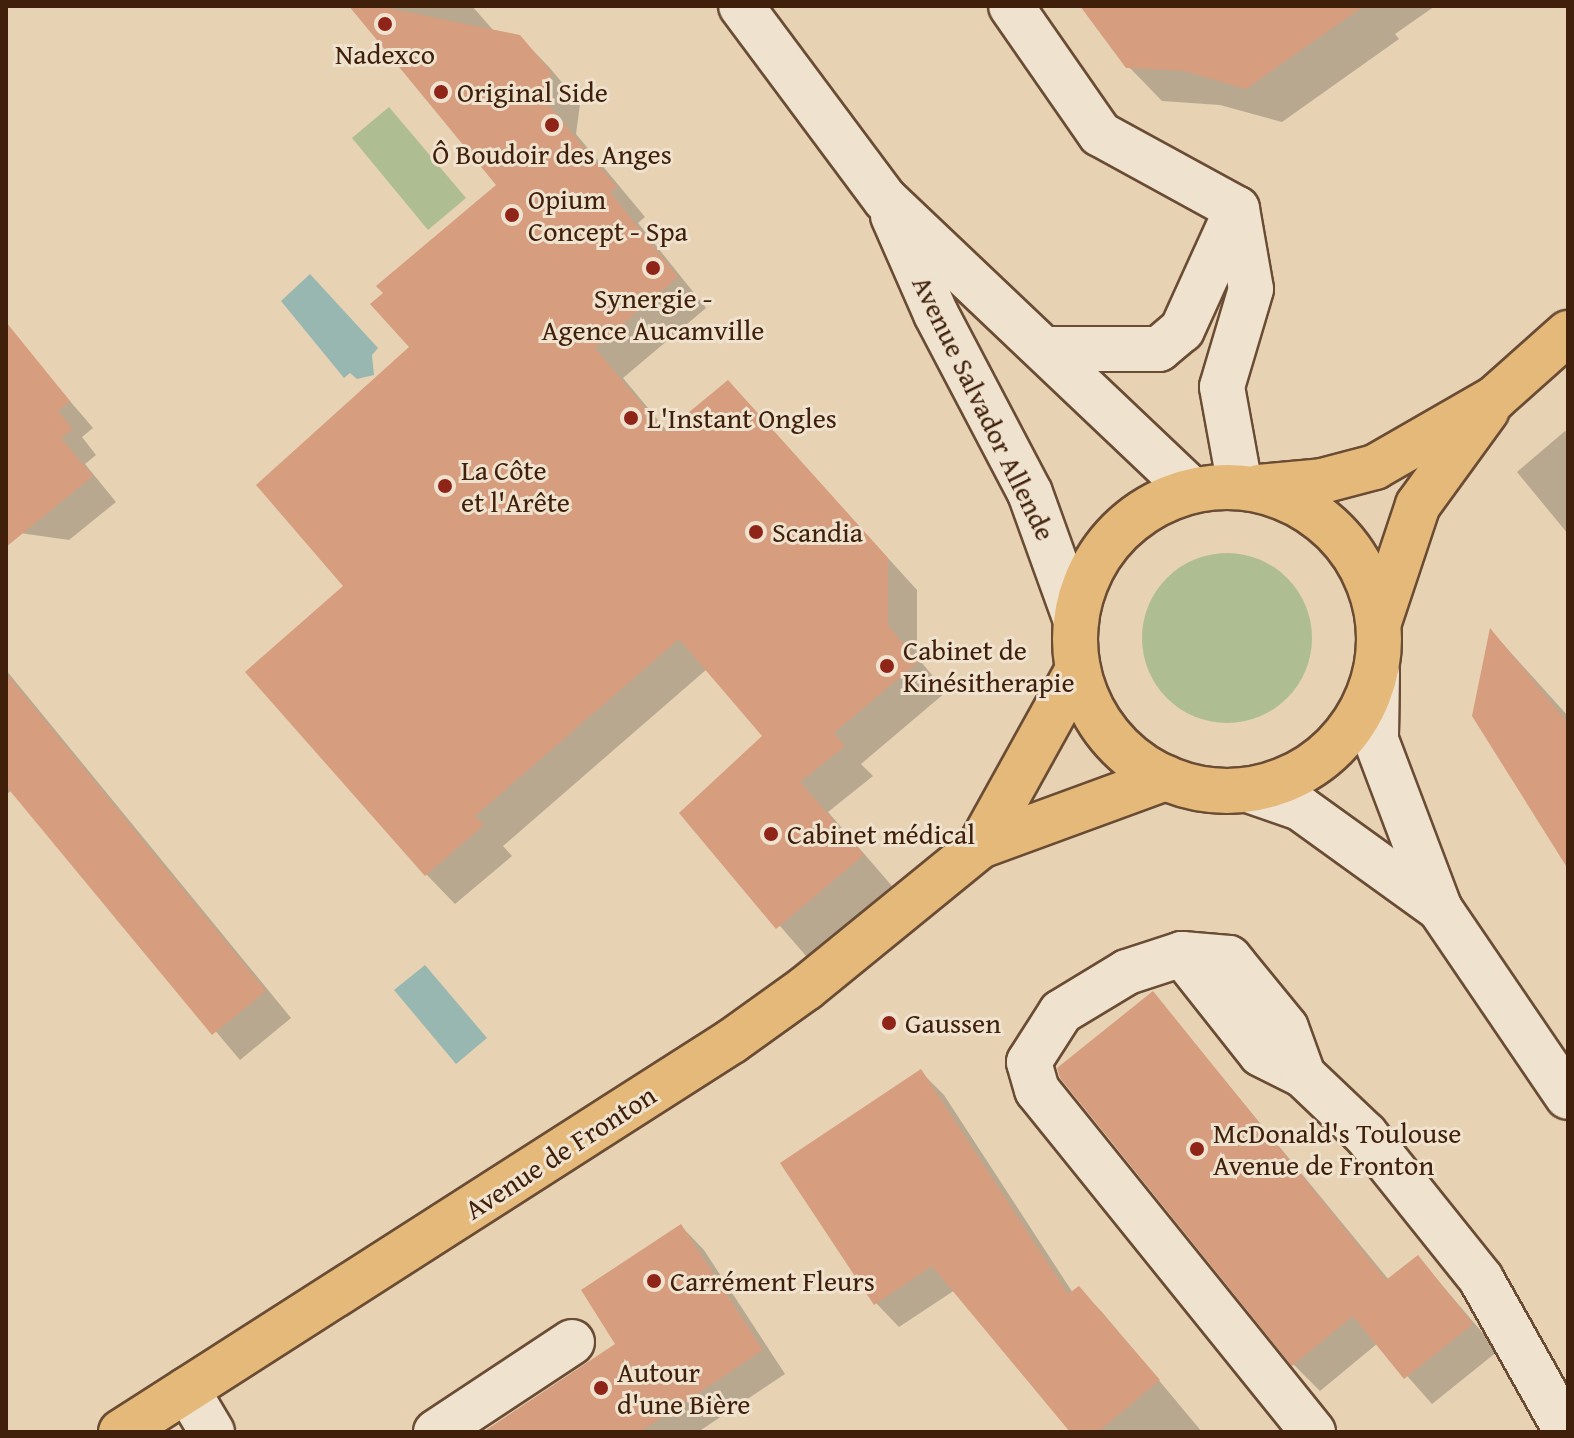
<!DOCTYPE html>
<html>
<head>
<meta charset="utf-8">
<style>
  body { margin:0 }
  #map { position:relative; width:1574px; height:1438px; overflow:hidden; background:#e7d2b4; font-family:"Gentium Book Plus",serif }
  div>[style] { position:absolute }
  .green>* { inset:0; background:#afbd92 }
  .round { border-radius:50% }
  .water>* { inset:0; background:#97b7b0 }
  .shadow>* { inset:0; background:#0003 }
  .building>* { inset:0; background:#d69d7e }
  .roads { filter:drop-shadow(2px 0 #6a4c34) drop-shadow(-2px 0 #6a4c34) drop-shadow(0 2px #6a4c34) drop-shadow(0 -2px #6a4c34) }
  .minor>* { height:44px; margin:-22px; padding:0 22px; transform-origin:22px; border-radius:22px; background:#efe2ce }
  .major>* { height:44px; margin:-22px; padding:0 22px; transform-origin:22px; border-radius:22px; background:#e4b97a }
  .major>.ring { margin:-22px; padding:0; box-sizing:content-box; background:none; border:44px solid #e4b97a; border-radius:50% }
  .dots>* { width:22px; height:22px; translate:-50% -50%; box-sizing:border-box; border:4px solid #efe2ce; border-radius:50% }
  span { translate:-50% -50%; white-space:nowrap; text-align:center; line-height:1.15; -webkit-text-stroke:6px #efe2ce; paint-order:stroke }
  .poi-label { font-size:28px; color:#40200a }
  .left { translate:0 -50%; text-align:left }
  .street-label { font-size:28px; color:#40200a }
  .frame { position:absolute; inset:0; border:8px solid #40200a; pointer-events:none }
</style>
</head>
<body>
<div id="map">
  <div class="green">
    <i style="clip-path:polygon(389px 107px,466px 198px,428px 230px,352px 138px)"></i>
    <i class="round" style="left:1142px;top:553px;width:170px;height:170px"></i>
  </div>
  <div class="water">
    <i style="clip-path:polygon(310px 274px,378px 348px,372px 355px,374px 375px,357px 379px,350px 373px,344px 378px,281px 301px)"></i>
    <i style="clip-path:polygon(425px 965px,487px 1038px,456px 1064px,394px 990px)"></i>
  </div>
  <div class="shadow">
    <i style="clip-path:polygon(349px 6px,472px 6px,494px 31px,519px 36px,549px 67px,580px 104px,576px 134px,645px 217px,638px 223px,706px 308px,623px 378px,668px 432px,728px 382px,917px 590px,917px 657px,946px 692px,861px 764px,873px 776px,828px 812px,892px 886px,807px 957px,682px 813px,765px 736px,707px 669px,503px 846px,512px 856px,455px 904px,426px 874px,346px 587px,412px 347px,499px 185px)"></i>
    <i style="clip-path:polygon(1086px 6px,1435px 6px,1395px 34px,1399px 39px,1282px 122px,1220px 105px,1162px 101px,1128px 66px)"></i>
    <i style="clip-path:polygon(17px 339px,93px 428px,82px 437px,96px 455px,85px 464px,116px 502px,69px 540px,13px 532px,6px 525px,6px 348px)"></i>
    <i style="clip-path:polygon(1565px 431px,1568px 434px,1568px 534px,1517px 472px)"></i>
    <i style="clip-path:polygon(1492px 632px,1568px 716px,1568px 866px)"></i>
    <i style="clip-path:polygon(6px 670px,291px 1018px,240px 1060px,12px 790px,6px 795px)"></i>
    <i style="clip-path:polygon(1153px 993px,1389px 1280px,1418px 1257px,1498px 1351px,1432px 1404px,1378px 1343px,1320px 1391px,1294px 1365px,1061px 1077px)"></i>
    <i style="clip-path:polygon(920px 1071px,944px 1095px,1073px 1293px,1079px 1289px,1102px 1312px,1202px 1432px,1072px 1432px,955px 1290px,899px 1327px,876px 1303px)"></i>
    <i style="clip-path:polygon(681px 1226px,704px 1250px,785px 1374px,698px 1432px,486px 1432px,618px 1344px)"></i>
  </div>
  <div class="building">
    <i style="clip-path:polygon(349px 6px,378px 6px,520px 35px,551px 72px,547px 103px,617px 187px,610px 192px,678px 277px,595px 348px,665px 432px,728px 380px,888px 558px,888px 625px,918px 662px,834px 733px,845px 746px,800px 782px,864px 855px,776px 929px,679px 813px,762px 736px,679px 639px,475px 816px,484px 825px,425px 876px,245px 672px,343px 586px,256px 485px,409px 347px,370px 304px,383px 293px,376px 286px,496px 185px)"></i>
    <i style="clip-path:polygon(1080px 6px,1364px 6px,1246px 89px,1184px 71px,1126px 68px)"></i>
    <i style="clip-path:polygon(6px 322px,70px 401px,58px 411px,73px 429px,61px 438px,93px 476px,6px 547px)"></i>
    <i style="clip-path:polygon(1490px 628px,1568px 723px,1568px 869px,1472px 716px)"></i>
    <i style="clip-path:polygon(6px 673px,266px 991px,212px 1035px,6px 786px)"></i>
    <i style="clip-path:polygon(1153px 991px,1386px 1280px,1418px 1255px,1473px 1324px,1404px 1379px,1353px 1316px,1292px 1366px,1060px 1078px,1057px 1068px)"></i>
    <i style="clip-path:polygon(921px 1069px,1068px 1294px,1079px 1286px,1160px 1380px,1098px 1432px,1070px 1432px,932px 1266px,874px 1305px,780px 1163px)"></i>
    <i style="clip-path:polygon(681px 1224px,763px 1350px,640px 1432px,483px 1432px,615px 1344px,581px 1290px)"></i>
  </div>
  <div class="roads">
    <div class="minor">
      <i style="left:741px;top:6px;width:241px;rotate:53.3deg"></i>
      <i style="left:885px;top:199px;width:423px;rotate:43.5deg"></i>
      <i style="left:1011px;top:6px;width:156px;rotate:55.2deg"></i>
      <i style="left:1100px;top:134px;width:156px;rotate:28.7deg"></i>
      <i style="left:1237px;top:209px;width:81px;rotate:80.1deg"></i>
      <i style="left:1251px;top:289px;width:102px;rotate:106.5deg"></i>
      <i style="left:1222px;top:387px;width:101px;rotate:79.7deg"></i>
      <i style="left:893px;top:216px;width:107px;rotate:66.3deg"></i>
      <i style="left:936px;top:314px;width:202px;rotate:62.3deg"></i>
      <i style="left:1030px;top:493px;width:136px;rotate:70.2deg"></i>
      <i style="left:1048px;top:349px;width:111px"></i>
      <i style="left:1159px;top:349px;width:30px;rotate:-40deg"></i>
      <i style="left:1182px;top:330px;width:133px;rotate:-65.6deg"></i>
      <i style="left:1377px;top:673px;width:67px;rotate:90.9deg"></i>
      <i style="left:1376px;top:740px;width:181px;rotate:69.3deg"></i>
      <i style="left:1440px;top:909px;width:227px;rotate:55.8deg"></i>
      <i style="left:1248px;top:790px;width:55px;rotate:19.1deg"></i>
      <i style="left:1300px;top:808px;width:173px;rotate:35.8deg"></i>
      <i style="left:1182px;top:954px;width:127px;rotate:51.7deg"></i>
      <i style="left:1261px;top:1054px;width:47px;rotate:26.6deg"></i>
      <i style="left:187px;top:1390px;width:49px;rotate:59.2deg"></i>
      <i style="left:436px;top:1432px;width:163px;rotate:-33.5deg"></i>
      <i style="left:1313px;top:1432px;width:439px;rotate:-128.9deg"></i>
      <i style="left:1037px;top:1090px;width:29px;rotate:-106deg"></i>
      <i style="left:1029px;top:1062px;width:59px;rotate:-57.4deg"></i>
      <i style="left:1061px;top:1012px;width:77px;rotate:-31.2deg"></i>
      <i style="left:1127px;top:972px;width:58px;rotate:-18.1deg"></i>
      <i style="left:1182px;top:954px;width:47px;rotate:4.9deg"></i>
      <i style="left:1229px;top:958px;width:90px;rotate:50.8deg"></i>
      <i style="left:1286px;top:1028px;width:50px;rotate:70.1deg"></i>
      <i style="left:1303px;top:1075px;width:86px;rotate:43.6deg"></i>
      <i style="left:1365px;top:1134px;width:186px;rotate:51.3deg"></i>
      <i style="left:1481px;top:1279px;width:176px;rotate:60.7deg"></i>
    </div>
    <div class="major">
      <i style="left:1259px;top:487px;width:63px;rotate:-5.4deg"></i>
      <i style="left:1322px;top:481px;width:55px;rotate:-14.8deg"></i>
      <i style="left:1375px;top:467px;width:138px;rotate:-29.9deg"></i>
      <i style="left:1495px;top:398px;width:98px;rotate:-41.7deg"></i>
      <i class="ring" style="left:1075px;top:487px;width:260px;height:260px"></i>
      <i style="left:1380px;top:619px;width:120px;rotate:-71.6deg"></i>
      <i style="left:1418px;top:505px;width:117px;rotate:-54deg"></i>
      <i style="left:980px;top:846px;width:202px;rotate:-61deg"></i>
      <i style="left:121px;top:1432px;width:725px;rotate:-32.62deg"></i>
      <i style="left:732px;top:1041px;width:91px;rotate:-35.6deg"></i>
      <i style="left:806px;top:988px;width:225px;rotate:-39.2deg"></i>
      <i style="left:980px;top:846px;width:198px;rotate:-20.1deg"></i>
    </div>
  </div>
  <div class="dots">
    <i style="left:385px;top:24px;background:#8f2418"></i>
    <i style="left:441px;top:92px;background:#8f2418"></i>
    <i style="left:552px;top:125px;background:#8f2418"></i>
    <i style="left:512px;top:215px;background:#8f2418"></i>
    <i style="left:653px;top:268px;background:#8f2418"></i>
    <i style="left:631px;top:418px;background:#8f2418"></i>
    <i style="left:445px;top:486px;background:#8f2418"></i>
    <i style="left:756px;top:532px;background:#8f2418"></i>
    <i style="left:887px;top:666px;background:#8f2418"></i>
    <i style="left:771px;top:834px;background:#8f2418"></i>
    <i style="left:889px;top:1023px;background:#8f2418"></i>
    <i style="left:1197px;top:1149px;background:#8f2418"></i>
    <i style="left:654px;top:1281px;background:#8f2418"></i>
    <i style="left:601px;top:1388px;background:#8f2418"></i>
  </div>
  <div class="poi-label">
    <span style="left:385px;top:54px">Nadexco</span>
    <span class="left" style="left:457px;top:92px">Original Side</span>
    <span style="left:552px;top:154px">Ô Boudoir des Anges</span>
    <span class="left" style="left:528px;top:215px">Opium<br>Concept - Spa</span>
    <span style="left:653px;top:314px">Synergie -<br>Agence Aucamville</span>
    <span class="left" style="left:647px;top:418px">L'Instant Ongles</span>
    <span class="left" style="left:461px;top:486px">La Côte<br>et l'Arête</span>
    <span class="left" style="left:772px;top:532px">Scandia</span>
    <span class="left" style="left:903px;top:666px">Cabinet de<br>Kinésitherapie</span>
    <span class="left" style="left:787px;top:834px">Cabinet médical</span>
    <span class="left" style="left:905px;top:1023px">Gaussen</span>
    <span class="left" style="left:1213px;top:1149px">McDonald's Toulouse<br>Avenue de Fronton</span>
    <span class="left" style="left:670px;top:1281px">Carrément Fleurs</span>
    <span class="left" style="left:617px;top:1388px">Autour<br>d'une Bière</span>
  </div>
  <div class="street-label">
    <span style="left:984px;top:408px;rotate:64deg">Avenue Salvador Allende</span>
    <span style="left:560px;top:1152px;rotate:-33deg">Avenue de Fronton</span>
  </div>
  <div class="frame"></div>
</div>
</body>
</html>
